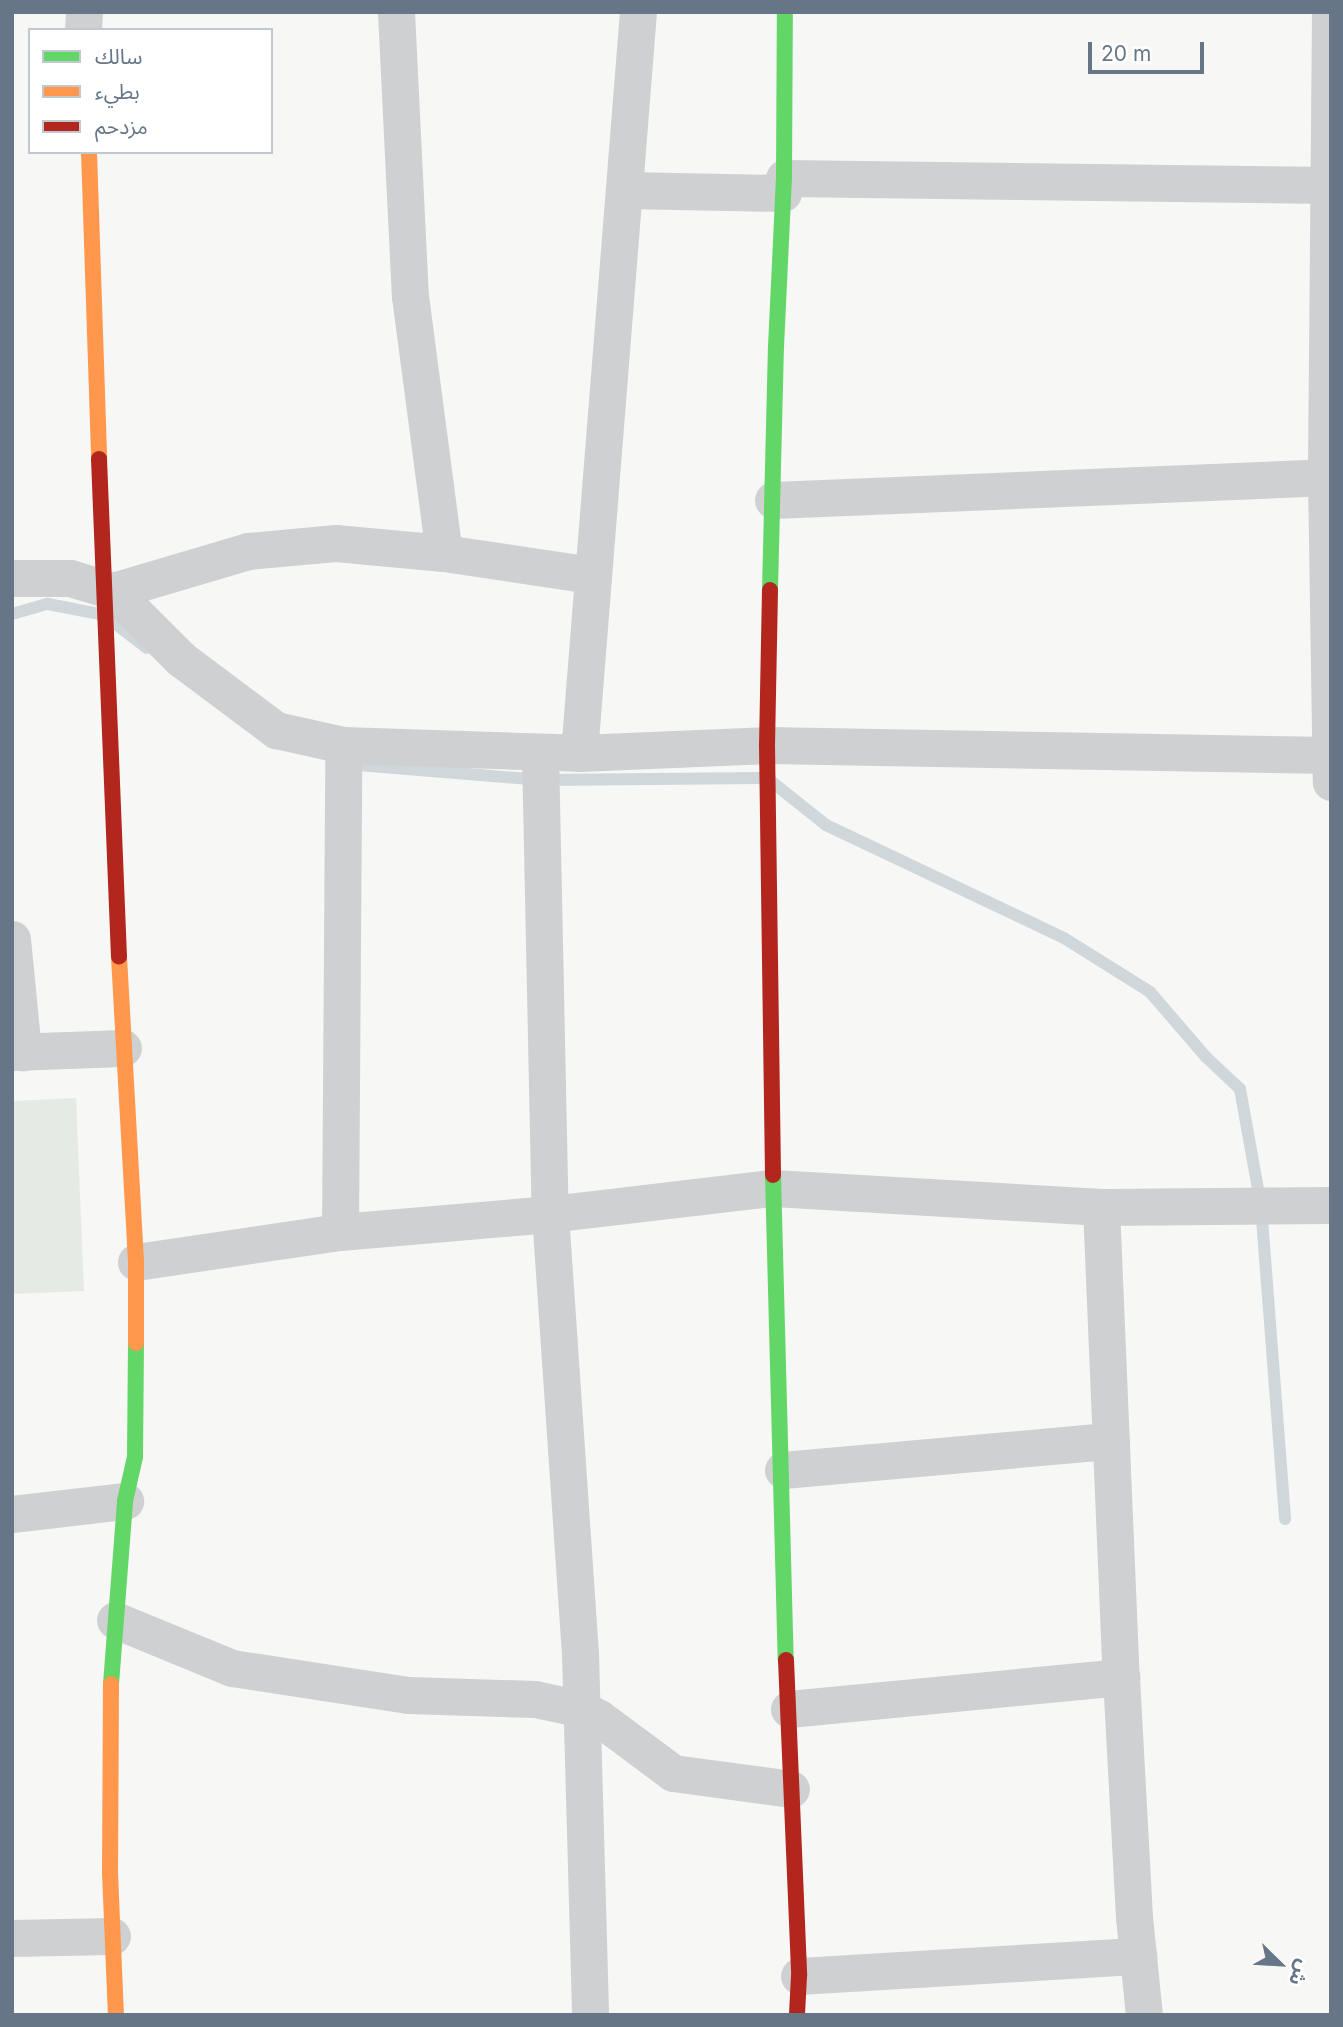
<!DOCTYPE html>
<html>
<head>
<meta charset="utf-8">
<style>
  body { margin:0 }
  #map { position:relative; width:1343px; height:2027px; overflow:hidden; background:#f7f7f6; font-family:Inter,"Noto Sans Arabic",sans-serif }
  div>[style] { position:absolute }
  .green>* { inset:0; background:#e6eae4 }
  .stream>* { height:12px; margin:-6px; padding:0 6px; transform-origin:6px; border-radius:6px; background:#d0d7db }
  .street>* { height:37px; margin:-18.5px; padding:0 18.5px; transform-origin:18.5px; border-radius:18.5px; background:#cfd0d1 }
  .fast>* { height:16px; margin:-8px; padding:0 8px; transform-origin:8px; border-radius:8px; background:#63d668 }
  .slow>* { height:16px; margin:-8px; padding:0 8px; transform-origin:8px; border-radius:8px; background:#ff974d }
  .jam>* { height:16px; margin:-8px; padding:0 8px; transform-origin:8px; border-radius:8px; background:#b3261e }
  span { translate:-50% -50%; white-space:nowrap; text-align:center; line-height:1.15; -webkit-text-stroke:7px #fff; paint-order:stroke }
  .frame { position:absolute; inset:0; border:14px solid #667687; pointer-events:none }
  .legend { position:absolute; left:28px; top:28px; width:245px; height:126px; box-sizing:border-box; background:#fff; border:2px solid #c2c8cf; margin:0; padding:9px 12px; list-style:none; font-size:21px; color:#667687 }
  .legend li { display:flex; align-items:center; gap:14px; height:35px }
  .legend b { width:35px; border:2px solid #c2c8cf }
  .north { position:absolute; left:1245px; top:1929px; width:70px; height:70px; -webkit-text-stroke:5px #fff; paint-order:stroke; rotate:114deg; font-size:19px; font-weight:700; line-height:28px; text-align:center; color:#667687 }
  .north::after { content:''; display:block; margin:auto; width:24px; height:32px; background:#667687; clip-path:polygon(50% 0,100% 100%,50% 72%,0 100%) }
  .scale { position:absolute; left:1088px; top:42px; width:116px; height:32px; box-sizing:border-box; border:4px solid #667687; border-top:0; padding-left:9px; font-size:21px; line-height:24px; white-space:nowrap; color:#667687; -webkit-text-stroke:5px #fff; paint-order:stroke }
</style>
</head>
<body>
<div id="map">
  <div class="green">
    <i style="clip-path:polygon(76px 1098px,84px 1291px,12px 1294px,12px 1101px)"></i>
  </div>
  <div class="stream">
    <i style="left:12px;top:614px;width:37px;rotate:-16deg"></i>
    <i style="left:48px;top:604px;width:57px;rotate:11.1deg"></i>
    <i style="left:104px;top:615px;width:54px;rotate:37.5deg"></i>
    <i style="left:346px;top:764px;width:196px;rotate:4.7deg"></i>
    <i style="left:541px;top:780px;width:226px;rotate:-0.5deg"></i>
    <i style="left:767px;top:778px;width:75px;rotate:38.5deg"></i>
    <i style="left:826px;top:825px;width:263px;rotate:25.4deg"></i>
    <i style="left:1064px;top:938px;width:102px;rotate:32.1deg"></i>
    <i style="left:1150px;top:992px;width:86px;rotate:49.3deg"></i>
    <i style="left:1206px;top:1057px;width:47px;rotate:43.3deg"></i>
    <i style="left:1240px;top:1089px;width:119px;rotate:79.8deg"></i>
    <i style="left:1261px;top:1206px;width:314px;rotate:85.6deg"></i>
  </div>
  <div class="street">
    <i style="left:396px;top:12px;width:284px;rotate:87.2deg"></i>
    <i style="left:410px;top:296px;width:259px;rotate:82.5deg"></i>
    <i style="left:1330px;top:12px;width:465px;rotate:90.5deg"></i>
    <i style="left:1326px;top:477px;width:305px;rotate:89.1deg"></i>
    <i style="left:83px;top:30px;width:18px;rotate:-87deg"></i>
    <i style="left:784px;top:178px;width:547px;rotate:0.73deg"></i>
    <i style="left:626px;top:190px;width:157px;rotate:1.1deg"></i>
    <i style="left:773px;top:500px;width:558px;rotate:-2.36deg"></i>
    <i style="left:12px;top:578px;width:58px"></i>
    <i style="left:70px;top:578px;width:45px;rotate:16.8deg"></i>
    <i style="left:113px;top:591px;width:96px;rotate:45deg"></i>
    <i style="left:181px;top:659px;width:119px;rotate:36.8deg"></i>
    <i style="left:276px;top:730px;width:69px;rotate:12.6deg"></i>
    <i style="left:343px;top:745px;width:236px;rotate:1.9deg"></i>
    <i style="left:579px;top:753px;width:188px;rotate:-2.4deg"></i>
    <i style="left:767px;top:745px;width:563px;rotate:1.02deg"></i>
    <i style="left:113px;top:591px;width:141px;rotate:-16.5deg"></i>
    <i style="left:248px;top:551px;width:88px;rotate:-5.2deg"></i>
    <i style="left:336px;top:543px;width:108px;rotate:5.3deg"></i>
    <i style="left:444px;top:553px;width:150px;rotate:8.5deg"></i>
    <i style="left:540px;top:752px;width:462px;rotate:88.8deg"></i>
    <i style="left:550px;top:1214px;width:440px;rotate:86.1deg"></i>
    <i style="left:580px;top:1653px;width:362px;rotate:88.4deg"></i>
    <i style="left:579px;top:753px;width:743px;rotate:-85.45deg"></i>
    <i style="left:12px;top:939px;width:114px;rotate:84.4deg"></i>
    <i style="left:12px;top:1052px;width:111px;rotate:-2.1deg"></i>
    <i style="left:1101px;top:1207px;width:470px;rotate:87.6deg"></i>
    <i style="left:1121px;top:1677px;width:240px;rotate:86.9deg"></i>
    <i style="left:1134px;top:1917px;width:99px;rotate:84.2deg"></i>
    <i style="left:340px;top:1232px;width:487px;rotate:-89.6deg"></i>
    <i style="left:136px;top:1262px;width:206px;rotate:-8.4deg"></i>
    <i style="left:340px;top:1232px;width:211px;rotate:-4.9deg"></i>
    <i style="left:550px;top:1214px;width:225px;rotate:-6.7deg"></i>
    <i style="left:773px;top:1188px;width:329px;rotate:3.3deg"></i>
    <i style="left:1101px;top:1207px;width:230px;rotate:-0.5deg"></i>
    <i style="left:783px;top:1470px;width:329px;rotate:-5.1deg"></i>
    <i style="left:12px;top:1514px;width:114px;rotate:-6.6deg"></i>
    <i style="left:115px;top:1620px;width:126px;rotate:22.3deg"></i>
    <i style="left:232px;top:1668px;width:178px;rotate:8.7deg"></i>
    <i style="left:408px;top:1695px;width:127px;rotate:1.8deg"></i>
    <i style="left:535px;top:1699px;width:48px;rotate:12deg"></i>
    <i style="left:582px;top:1709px;width:19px;rotate:28deg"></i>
    <i style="left:599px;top:1718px;width:92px;rotate:36.6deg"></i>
    <i style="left:673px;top:1773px;width:119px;rotate:7.7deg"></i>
    <i style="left:789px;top:1709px;width:334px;rotate:-5.5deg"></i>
    <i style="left:12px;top:1938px;width:100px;rotate:-1.1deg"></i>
    <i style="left:799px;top:1976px;width:340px;rotate:-3.4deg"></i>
  </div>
  <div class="fast">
    <i style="left:770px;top:590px;width:243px;rotate:-88.6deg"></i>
    <i style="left:776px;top:347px;width:169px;rotate:-87.3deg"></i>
    <i style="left:784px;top:178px;width:166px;rotate:-89.7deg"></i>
    <i style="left:773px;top:1175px;width:485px;rotate:88.5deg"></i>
    <i style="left:111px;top:1684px;width:184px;rotate:-85.6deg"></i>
    <i style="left:125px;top:1501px;width:45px;rotate:-77.2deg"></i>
    <i style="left:135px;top:1457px;width:114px;rotate:-89.5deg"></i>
  </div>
  <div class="slow">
    <i style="left:89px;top:152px;width:307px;rotate:88.1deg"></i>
    <i style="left:119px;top:957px;width:305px;rotate:86.8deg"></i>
    <i style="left:136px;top:1262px;width:81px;rotate:90deg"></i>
    <i style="left:111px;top:1684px;width:189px;rotate:90.3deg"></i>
    <i style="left:110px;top:1873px;width:142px;rotate:87.6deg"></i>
  </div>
  <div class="jam">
    <i style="left:99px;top:459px;width:498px;rotate:87.7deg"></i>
    <i style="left:770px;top:590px;width:155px;rotate:91.1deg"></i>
    <i style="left:767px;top:745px;width:430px;rotate:89.2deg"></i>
    <i style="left:786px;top:1660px;width:316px;rotate:87.6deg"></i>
    <i style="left:799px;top:1976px;width:39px;rotate:93deg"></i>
  </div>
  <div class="frame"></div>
  <ul class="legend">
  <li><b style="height:9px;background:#63d668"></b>سالك</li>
  <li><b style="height:9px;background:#ff974d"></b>بطيء</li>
  <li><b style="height:9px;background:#b3261e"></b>مزدحم</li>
  </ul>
  <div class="north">ش</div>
  <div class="scale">20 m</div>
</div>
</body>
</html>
